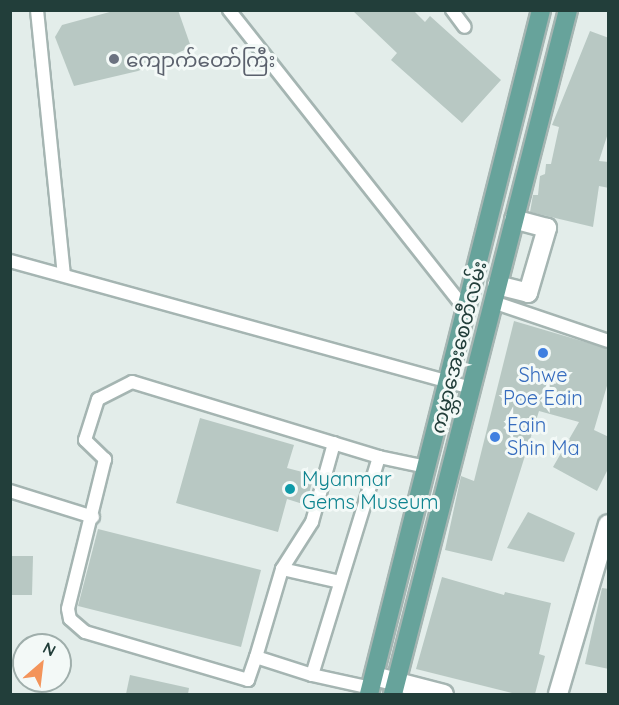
<!DOCTYPE html>
<html>
<head>
<meta charset="utf-8">
<style>
  body { margin:0 }
  #map { position:relative; width:619px; height:705px; overflow:hidden; background:#e3edea; font-family:Quicksand,"Noto Sans Myanmar",sans-serif }
  div>[style] { position:absolute }
  .building>* { inset:0; background:#b8c8c3 }
  .roads { filter:drop-shadow(2px 0 #a5b5b2) drop-shadow(-2px 0 #a5b5b2) drop-shadow(0 2px #a5b5b2) drop-shadow(0 -2px #a5b5b2) }
  .service>* { height:12px; margin:-6px; padding:0 6px; transform-origin:6px; border-radius:6px; background:#fff }
  .minor>* { height:18px; margin:-9px; padding:0 9px; transform-origin:9px; border-radius:9px; background:#fff }
  .primary>* { height:18px; margin:-9px; padding:0 9px; transform-origin:9px; border-radius:9px; background:#67a39b }
  .dots>* { width:16px; height:16px; translate:-50% -50%; box-sizing:border-box; border:3px solid #f3f9f7; border-radius:50% }
  span { translate:-50% -50%; white-space:nowrap; text-align:center; line-height:1.15; -webkit-text-stroke:6px #f3f9f7; paint-order:stroke }
  .worship-label { font-size:20px; color:#5b616d }
  .left { translate:0 -50%; text-align:left }
  .street-label { font-size:20px; color:#223e3a }
  .shop-label { font-size:20px; color:#366cbe }
  .culture-label { font-size:20px; color:#0d838f }
  .frame { position:absolute; inset:0; border:12px solid #223e3a; pointer-events:none }
  .north { position:absolute; left:12px; top:633px; width:60px; height:60px; box-sizing:border-box; background:#f3f9f7; border:2px solid #9faeab; border-radius:50%; rotate:28deg; font-size:16px; font-weight:700; line-height:24px; text-align:center; color:#223e3a }
  .north::after { content:''; display:block; margin:auto; width:21px; height:27px; background:#f3945a; clip-path:polygon(50% 0,100% 100%,50% 72%,0 100%) }
</style>
</head>
<body>
<div id="map">
  <div class="building">
    <i style="clip-path:polygon(117px 10px,178px 10px,191px 47px,138px 71px,74px 86px,55px 37px,62px 25px)"></i>
    <i style="clip-path:polygon(352px 10px,413px 10px,425px 22px,430px 16px,501px 80px,462px 123px,391px 60px,397px 53px)"></i>
    <i style="clip-path:polygon(590px 31px,609px 38px,609px 130px,599px 161px,609px 162px,609px 188px,599px 186px,593px 227px,530px 212px,533px 195px,538px 195px,540px 176px,545px 174px,546px 164px,551px 164px,559px 127px,552px 125px)"></i>
    <i style="clip-path:polygon(514px 321px,609px 349px,609px 379px,594px 430px,609px 437px,609px 467px,597px 491px,553px 467px,579px 422px,539px 411px,492px 561px,445px 550px,461px 476px,474px 481px)"></i>
    <i style="clip-path:polygon(200px 418px,294px 445px,287px 468px,314px 475px,306px 505px,287px 499px,278px 532px,176px 503px)"></i>
    <i style="clip-path:polygon(528px 512px,575px 533px,564px 562px,507px 548px)"></i>
    <i style="clip-path:polygon(98px 529px,261px 570px,241px 647px,78px 606px)"></i>
    <i style="clip-path:polygon(10px 556px,33px 556px,32px 595px,10px 595px)"></i>
    <i style="clip-path:polygon(442px 577px,504px 595px,505px 592px,551px 603px,539px 654px,545px 656px,535px 694px,516px 694px,416px 669px)"></i>
    <i style="clip-path:polygon(602px 588px,609px 589px,609px 669px,585px 664px)"></i>
    <i style="clip-path:polygon(130px 675px,189px 688px,188px 694px,126px 694px)"></i>
  </div>
  <div class="roads">
    <div class="service">
      <i style="left:37px;top:10px;width:265px;rotate:84.2deg"></i>
      <i style="left:229px;top:10px;width:380px;rotate:51.7deg"></i>
      <i style="left:452px;top:10px;width:21px;rotate:53deg"></i>
      <i style="left:10px;top:261px;width:479px;rotate:15.4deg"></i>
      <i style="left:493px;top:302px;width:121px;rotate:18.7deg"></i>
      <i style="left:379px;top:457px;width:48px;rotate:12deg"></i>
      <i style="left:10px;top:491px;width:87px;rotate:17.4deg"></i>
      <i style="left:282px;top:569px;width:59px;rotate:12.6deg"></i>
      <i style="left:256px;top:657px;width:92px;rotate:-73.5deg"></i>
      <i style="left:282px;top:569px;width:56px;rotate:-57.4deg"></i>
      <i style="left:312px;top:522px;width:82px;rotate:-74.4deg"></i>
      <i style="left:312px;top:675px;width:228px;rotate:-72.9deg"></i>
      <i style="left:379px;top:457px;width:258px;rotate:-163.1deg"></i>
      <i style="left:132px;top:382px;width:38px;rotate:153deg"></i>
      <i style="left:98px;top:399px;width:43px;rotate:107.6deg"></i>
      <i style="left:85px;top:440px;width:28px;rotate:44deg"></i>
      <i style="left:105px;top:459px;width:154px;rotate:103.9deg"></i>
      <i style="left:68px;top:609px;width:10px;rotate:79deg"></i>
      <i style="left:70px;top:619px;width:20px;rotate:41deg"></i>
      <i style="left:85px;top:632px;width:170px;rotate:16.4deg"></i>
      <i style="left:248px;top:680px;width:24px;rotate:-71deg"></i>
      <i style="left:256px;top:657px;width:59px;rotate:17.8deg"></i>
      <i style="left:312px;top:675px;width:60px;rotate:12.4deg"></i>
    </div>
    <div class="minor">
      <i style="left:497px;top:285px;width:32px;rotate:14deg"></i>
      <i style="left:528px;top:293px;width:68px;rotate:-73.7deg"></i>
      <i style="left:547px;top:228px;width:34px;rotate:-165deg"></i>
      <i style="left:374px;top:676px;width:72px;rotate:14.4deg"></i>
      <i style="left:558px;top:694px;width:177px;rotate:-73.6deg"></i>
    </div>
    <div class="primary">
      <i style="left:369px;top:694px;width:705px;rotate:-75.88deg"></i>
      <i style="left:393px;top:694px;width:706px;rotate:-75.65deg"></i>
    </div>
  </div>
  <div class="dots">
    <i style="left:114px;top:59px;background:#6b7280"></i>
    <i style="left:543px;top:353px;background:#3f7fe0"></i>
    <i style="left:495px;top:437px;background:#3f7fe0"></i>
    <i style="left:290px;top:489px;background:#0f9aa8"></i>
  </div>
  <div class="worship-label">
    <span class="left" style="left:126px;top:59px">ကျောက်တော်ကြီး</span>
  </div>
  <div class="street-label">
    <span style="left:458px;top:347px;rotate:-76deg">ကမ္ဘာအေးစေတီလမ်း</span>
  </div>
  <div class="shop-label">
    <span style="left:543px;top:386px">Shwe<br>Poe Eain</span>
    <span class="left" style="left:507px;top:436px">Eain<br>Shin Ma</span>
  </div>
  <div class="culture-label">
    <span class="left" style="left:302px;top:490px">Myanmar<br>Gems Museum</span>
  </div>
  <div class="frame"></div>
  <div class="north">N</div>
</div>
</body>
</html>
